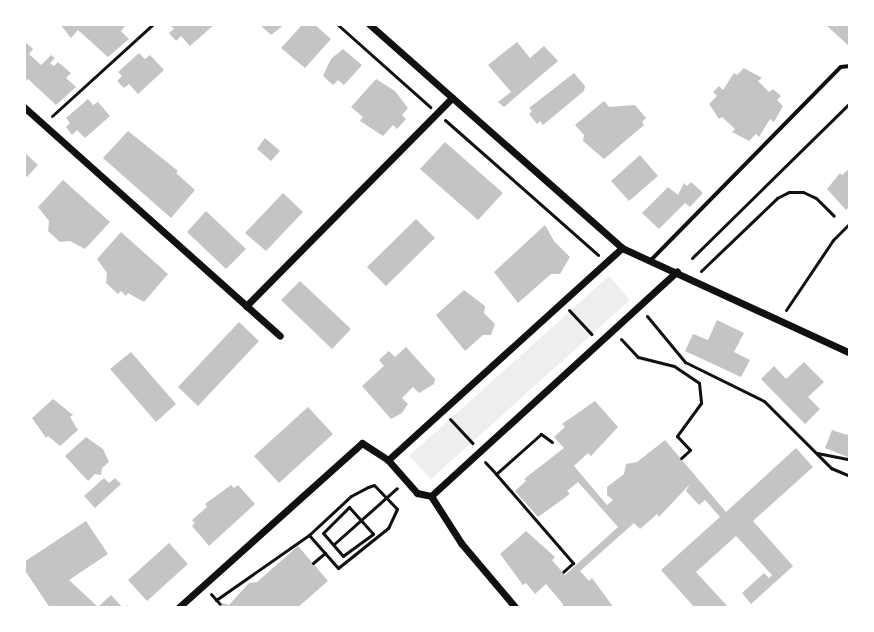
<!DOCTYPE html>
<html>
<head>
<meta charset="utf-8">
<style>
  body { margin:0 }
  #map { position:relative; width:874px; height:632px; overflow:hidden; background:#fff; font-family:Quicksand,sans-serif }
  div>[style] { position:absolute }
  .green>* { inset:0; background:#eee }
  .building>* { inset:0; background:#c4c4c4 }
  .path>* { height:3px; margin:-1.5px; padding:0 1.5px; transform-origin:1.5px; border-radius:1.5px; background:#111 }
  .service>* { height:4px; margin:-2px; padding:0 2px; transform-origin:2px; border-radius:2px; background:#111 }
  .minor>* { height:7px; margin:-3.5px; padding:0 3.5px; transform-origin:3.5px; border-radius:3.5px; background:#111 }
  span { translate:-50% -50%; white-space:nowrap; text-align:center; line-height:1.15; -webkit-text-stroke:7px #fff; paint-order:stroke }
  .frame { position:absolute; inset:0; border:26px solid #fff; pointer-events:none }
</style>
</head>
<body>
<div id="map">
  <div class="green">
    <i style="clip-path:polygon(609px 276px,630px 300px,431px 479px,409px 456px)"></i>
  </div>
  <div class="building">
    <i style="clip-path:polygon(60px 24px,123px 24px,125px 26px,121px 31px,129px 39px,108px 57px,78px 30px,71px 38px)"></i>
    <i style="clip-path:polygon(169px 24px,215px 24px,190px 46px,181px 36px,176px 41px,169px 33px,174px 29px)"></i>
    <i style="clip-path:polygon(259px 24px,285px 24px,271px 35px)"></i>
    <i style="clip-path:polygon(303px 24px,314px 24px,331px 39px,305px 68px,281px 48px)"></i>
    <i style="clip-path:polygon(825px 24px,850px 24px,850px 47px)"></i>
    <i style="clip-path:polygon(24px 41px,33px 49px,29px 54px,41px 65px,51px 55px,55px 58px,50px 63px,54px 66px,58px 62px,71px 73px,66px 78px,76px 87px,56px 105px,28px 79px,24px 83px)"></i>
    <i style="clip-path:polygon(517px 42px,530px 58px,544px 46px,558px 61px,504px 107px,498px 102px,511px 92px,488px 65px)"></i>
    <i style="clip-path:polygon(343px 49px,362px 65px,344px 85px,338px 80px,333px 85px,323px 76px,331px 59px)"></i>
    <i style="clip-path:polygon(139px 53px,145px 59px,150px 55px,164px 70px,138px 94px,129px 84px,124px 88px,117px 81px,122px 76px,118px 72px)"></i>
    <i style="clip-path:polygon(744px 68px,762px 78px,758px 81px,769px 92px,773px 89px,781px 96px,777px 100px,783px 106px,774px 122px,770px 119px,759px 137px,756px 134px,749px 141px,732px 132px,735px 129px,722px 117px,719px 119px,709px 104px,717px 96px,713px 92px,719px 86px,723px 90px,734px 73px,737px 75px)"></i>
    <i style="clip-path:polygon(574px 73px,585px 86px,584px 91px,543px 125px,540px 121px,537px 124px,529px 114px,532px 111px,529px 108px)"></i>
    <i style="clip-path:polygon(376px 79px,395px 91px,408px 108px,402px 115px,406px 119px,397px 129px,393px 125px,383px 136px,360px 121px,363px 117px,351px 107px)"></i>
    <i style="clip-path:polygon(88px 99px,93px 105px,98px 102px,110px 116px,85px 138px,77px 130px,72px 135px,66px 127px,70px 123px,66px 118px)"></i>
    <i style="clip-path:polygon(604px 101px,609px 107px,635px 105px,646px 118px,642px 122px,644px 125px,604px 159px,583px 141px,584px 135px,575px 125px)"></i>
    <i style="clip-path:polygon(128px 131px,178px 171px,176px 173px,195px 190px,171px 218px,103px 158px)"></i>
    <i style="clip-path:polygon(265px 138px,280px 151px,271px 161px,257px 149px)"></i>
    <i style="clip-path:polygon(445px 142px,503px 193px,478px 220px,420px 169px)"></i>
    <i style="clip-path:polygon(24px 152px,38px 165px,27px 177px,24px 174px)"></i>
    <i style="clip-path:polygon(640px 155px,658px 176px,629px 201px,611px 181px)"></i>
    <i style="clip-path:polygon(850px 168px,850px 206px,846px 210px,827px 189px,840px 173px,842px 175px)"></i>
    <i style="clip-path:polygon(63px 180px,110px 222px,85px 249px,70px 241px,60px 242px,48px 231px,49px 221px,38px 207px)"></i>
    <i style="clip-path:polygon(691px 182px,703px 193px,690px 207px,685px 203px,659px 229px,642px 213px,668px 187px,678px 195px,684px 183px,687px 186px)"></i>
    <i style="clip-path:polygon(283px 193px,303px 212px,266px 251px,245px 233px)"></i>
    <i style="clip-path:polygon(206px 211px,246px 249px,226px 269px,187px 232px)"></i>
    <i style="clip-path:polygon(416px 219px,435px 238px,386px 286px,367px 267px)"></i>
    <i style="clip-path:polygon(545px 225px,554px 241px,570px 257px,560px 274px,551px 274px,518px 303px,494px 272px)"></i>
    <i style="clip-path:polygon(121px 232px,168px 274px,144px 302px,128px 293px,126px 296px,121px 291px,118px 294px,106px 283px,107px 273px,97px 259px)"></i>
    <i style="clip-path:polygon(300px 281px,351px 329px,332px 349px,281px 300px)"></i>
    <i style="clip-path:polygon(464px 290px,485px 306px,484px 313px,495px 324px,491px 335px,483px 335px,465px 351px,436px 315px)"></i>
    <i style="clip-path:polygon(717px 320px,744px 333px,734px 352px,750px 360px,741px 377px,685px 351px,693px 334px,708px 340px)"></i>
    <i style="clip-path:polygon(239px 322px,259px 341px,198px 406px,178px 387px)"></i>
    <i style="clip-path:polygon(406px 347px,435px 379px,434px 384px,419px 393px,413px 387px,402px 398px,408px 404px,402px 413px,391px 419px,362px 386px,384px 366px,379px 360px,389px 351px,395px 357px)"></i>
    <i style="clip-path:polygon(131px 352px,176px 404px,156px 422px,110px 369px)"></i>
    <i style="clip-path:polygon(804px 362px,824px 382px,808px 397px,820px 409px,805px 424px,761px 379px,774px 366px,786px 379px)"></i>
    <i style="clip-path:polygon(53px 399px,73px 415px,70px 417px,78px 430px,60px 446px,48px 436px,46px 438px,32px 418px)"></i>
    <i style="clip-path:polygon(595px 401px,618px 427px,591px 456px,588px 453px,574px 466px,607px 505px,613px 500px,607px 495px,607px 487px,624px 474px,626px 464px,637px 462px,665px 440px,726px 512px,796px 448px,813px 467px,753px 521px,793px 566px,751px 604px,742px 593px,764px 573px,769px 578px,772px 575px,736px 536px,696px 572px,729px 608px,695px 608px,661px 570px,720px 517px,705px 500px,699px 505px,686px 491px,690px 484px,659px 517px,657px 514px,640px 529px,634px 523px,580px 571px,589px 581px,592px 578px,614px 608px,563px 608px,563px 604px,546px 584px,535px 594px,526px 583px,523px 585px,500px 554px,526px 531px,555px 557px,552px 560px,565px 575px,618px 527px,578px 482px,567px 491px,570px 494px,538px 517px,515px 491px,526px 481px,524px 479px,564px 448px,554px 437px,565px 427px,562px 424px)"></i>
    <i style="clip-path:polygon(308px 407px,333px 434px,279px 483px,254px 456px)"></i>
    <i style="clip-path:polygon(850px 429px,850px 458px,825px 448px,832px 430px,847px 435px)"></i>
    <i style="clip-path:polygon(86px 437px,103px 449px,109px 462px,102px 468px,101px 475px,95px 474px,88px 481px,65px 456px)"></i>
    <i style="clip-path:polygon(104px 478px,109px 483px,115px 478px,121px 484px,95px 508px,84px 496px)"></i>
    <i style="clip-path:polygon(231px 485px,234px 488px,238px 485px,255px 504px,209px 546px,192px 526px,195px 523px,192px 520px,207px 507px,205px 504px)"></i>
    <i style="clip-path:polygon(86px 521px,108px 554px,69px 580px,98px 607px,111px 595px,123px 608px,127px 605px,132px 608px,50px 608px,24px 569px,24px 562px)"></i>
    <i style="clip-path:polygon(169px 543px,188px 564px,147px 601px,128px 580px)"></i>
    <i style="clip-path:polygon(298px 546px,328px 581px,297px 608px,219px 608px,222px 603px,229px 605px,249px 583px,257px 582px)"></i>
  </div>
  <div class="path">
    <i style="left:337px;top:24px;width:125px;rotate:41.7deg"></i>
    <i style="left:52px;top:116px;width:137px;rotate:-42.3deg"></i>
    <i style="left:445px;top:120px;width:204px;rotate:41.4deg"></i>
    <i style="left:692px;top:258px;width:221px;rotate:-44.5deg"></i>
    <i style="left:701px;top:271px;width:105px;rotate:-43.8deg"></i>
    <i style="left:777px;top:198px;width:13px;rotate:-27deg"></i>
    <i style="left:789px;top:192px;width:14px"></i>
    <i style="left:803px;top:192px;width:14px;rotate:25deg"></i>
    <i style="left:816px;top:198px;width:25px;rotate:45deg"></i>
    <i style="left:569px;top:310px;width:33px;rotate:47deg"></i>
    <i style="left:786px;top:310px;width:84px;rotate:-56.1deg"></i>
    <i style="left:833px;top:240px;width:24px;rotate:-45deg"></i>
    <i style="left:647px;top:316px;width:60px;rotate:50.4deg"></i>
    <i style="left:685px;top:362px;width:88px;rotate:26.3deg"></i>
    <i style="left:764px;top:401px;width:95px;rotate:45deg"></i>
    <i style="left:831px;top:468px;width:21px;rotate:23deg"></i>
    <i style="left:621px;top:339px;width:25px;rotate:47deg"></i>
    <i style="left:638px;top:357px;width:37px;rotate:14deg"></i>
    <i style="left:674px;top:366px;width:30px;rotate:34deg"></i>
    <i style="left:699px;top:383px;width:20px;rotate:84deg"></i>
    <i style="left:701px;top:403px;width:41px;rotate:126deg"></i>
    <i style="left:677px;top:436px;width:19px;rotate:47deg"></i>
    <i style="left:690px;top:450px;width:12px;rotate:138deg"></i>
    <i style="left:450px;top:419px;width:33px;rotate:47deg"></i>
    <i style="left:552px;top:442px;width:14px;rotate:-144deg"></i>
    <i style="left:541px;top:434px;width:60px;rotate:138.4deg"></i>
    <i style="left:496px;top:474px;width:118px;rotate:49.1deg"></i>
    <i style="left:573px;top:563px;width:13px;rotate:138deg"></i>
    <i style="left:817px;top:453px;width:31px;rotate:11deg"></i>
    <i style="left:485px;top:462px;width:16px;rotate:47deg"></i>
    <i style="left:349px;top:507px;width:36px;rotate:48deg"></i>
    <i style="left:373px;top:534px;width:37px;rotate:144deg"></i>
    <i style="left:343px;top:556px;width:30px;rotate:-131deg"></i>
    <i style="left:323px;top:533px;width:37px;rotate:-45deg"></i>
    <i style="left:334px;top:544px;width:84px;rotate:-41.6deg"></i>
    <i style="left:313px;top:563px;width:16px;rotate:-40deg"></i>
    <i style="left:211px;top:594px;width:13px;rotate:48deg"></i>
    <i style="left:216px;top:600px;width:113px;rotate:-35deg"></i>
    <i style="left:309px;top:535px;width:57px;rotate:-42.9deg"></i>
    <i style="left:351px;top:496px;width:19px;rotate:-28deg"></i>
    <i style="left:368px;top:487px;width:6px;rotate:-18deg"></i>
    <i style="left:374px;top:485px;width:33px;rotate:46deg"></i>
    <i style="left:397px;top:509px;width:21px;rotate:115deg"></i>
    <i style="left:388px;top:528px;width:64px;rotate:141.3deg"></i>
    <i style="left:338px;top:568px;width:44px;rotate:-131.3deg"></i>
  </div>
  <div class="service">
    <i style="left:652px;top:259px;width:269px;rotate:-45.5deg"></i>
    <i style="left:841px;top:67px;width:9px;rotate:-6deg"></i>
  </div>
  <div class="minor">
    <i style="left:369px;top:24px;width:338px;rotate:41.5deg"></i>
    <i style="left:622px;top:248px;width:251px;rotate:24.7deg"></i>
    <i style="left:24px;top:107px;width:343px;rotate:41.8deg"></i>
    <i style="left:246px;top:306px;width:293px;rotate:-45.3deg"></i>
    <i style="left:388px;top:460px;width:316px;rotate:-42.2deg"></i>
    <i style="left:431px;top:496px;width:333px;rotate:-42.4deg"></i>
    <i style="left:431px;top:496px;width:56px;rotate:57.4deg"></i>
    <i style="left:461px;top:543px;width:85px;rotate:49.8deg"></i>
    <i style="left:178px;top:608px;width:247px;rotate:-41.9deg"></i>
    <i style="left:362px;top:443px;width:31px;rotate:33deg"></i>
    <i style="left:388px;top:460px;width:44px;rotate:48.7deg"></i>
    <i style="left:417px;top:493px;width:14px;rotate:12deg"></i>
  </div>
  <div class="frame"></div>
</div>
</body>
</html>
